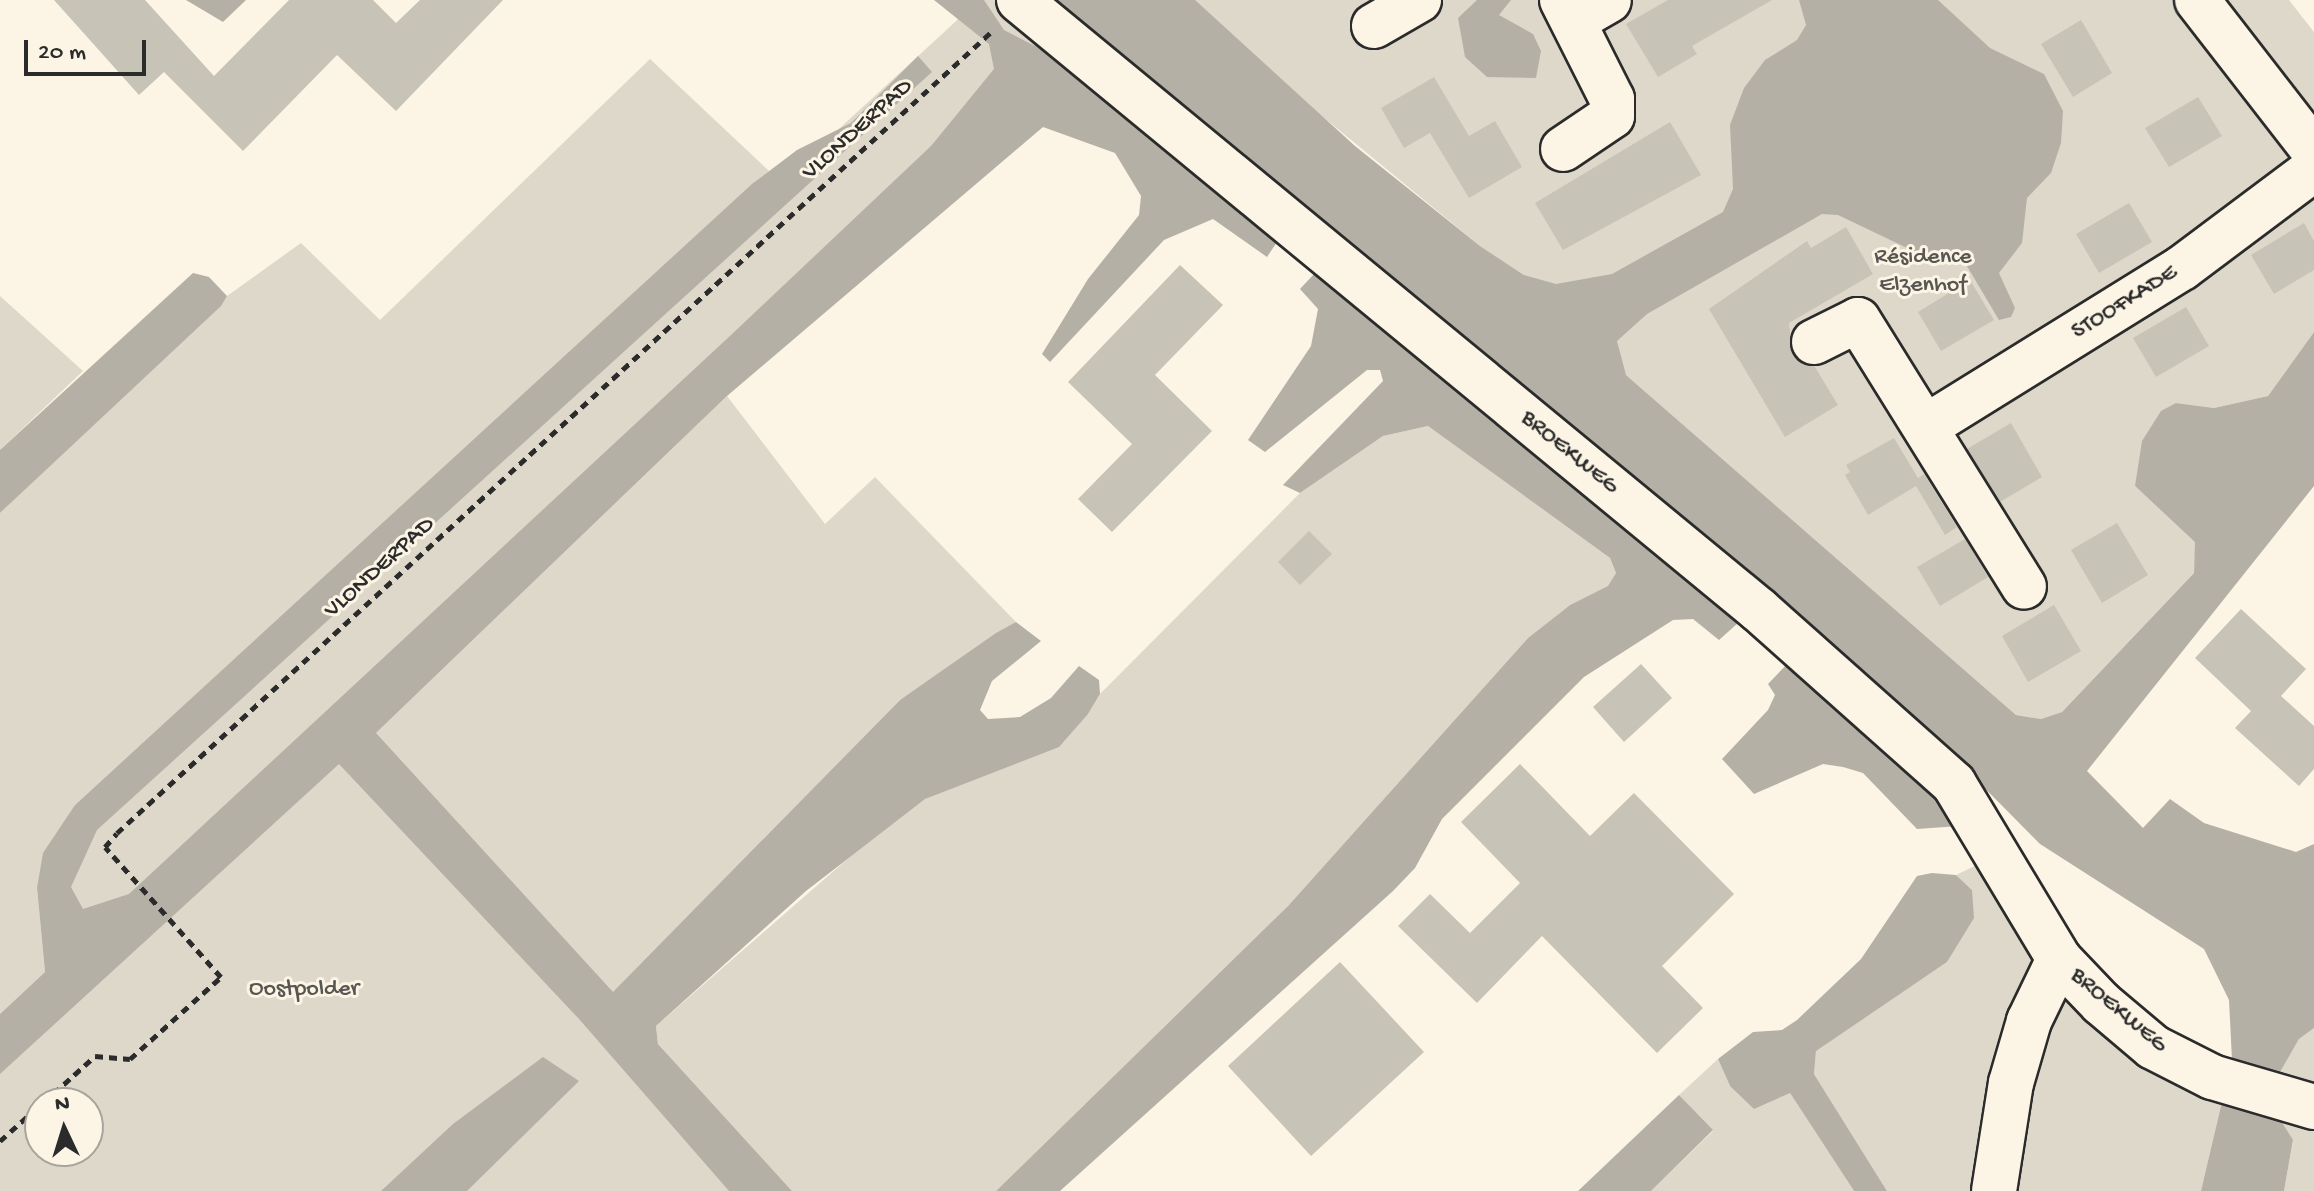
<!DOCTYPE html>
<html>
<head>
<meta charset="utf-8">
<style>
  body { margin:0 }
  #map { position:relative; width:2314px; height:1191px; overflow:hidden; background:#fcf5e5; font-family:"Gochi Hand",sans-serif }
  div>[style] { position:absolute }
  .green>* { inset:0; background:#ded8ca }
  .water>* { inset:0; background:#b4b0a5 }
  .building>* { inset:0; background:#c8c3b7 }
  .path>* { height:5px; margin-top:-2.5px; transform-origin:0; background:repeating-linear-gradient(90deg,#2b2b2b 0 8px,transparent 0 14px) }
  .roads { filter:drop-shadow(2px 0 #2b2b2b) drop-shadow(-2px 0 #2b2b2b) drop-shadow(0 2px #2b2b2b) drop-shadow(0 -2px #2b2b2b) }
  .minor>* { height:44px; margin:-22px; padding:0 22px; transform-origin:22px; border-radius:22px; background:#fcf5e5 }
  span { translate:-50% -50%; white-space:nowrap; text-align:center; line-height:1.15; -webkit-text-stroke:6px #fcf5e5; paint-order:stroke }
  .street-label { font-size:24px; color:#2b2b2b }
  .park-label { font-size:24px; color:#585653 }
  .north { position:absolute; left:24px; top:1087px; width:80px; height:80px; box-sizing:border-box; background:#fcf5e5; border:2px solid #a8a49b; border-radius:50%; rotate:356deg; font-size:22px; font-weight:700; line-height:32px; text-align:center; color:#2b2b2b }
  .north::after { content:''; display:block; margin:auto; width:28px; height:36px; background:#2b2b2b; clip-path:polygon(50% 0,100% 100%,50% 72%,0 100%) }
  .scale { position:absolute; left:24px; top:40px; width:122px; height:36px; box-sizing:border-box; border:4px solid #2b2b2b; border-top:0; padding-left:10px; font-size:24px; line-height:28px; white-space:nowrap; color:#2b2b2b; -webkit-text-stroke:6px #fcf5e5; paint-order:stroke }
</style>
</head>
<body>
<div id="map">
  <div class="green">
    <i style="clip-path:polygon(evenodd,979px 0,1079px 0,1108px 23px,326px 725px,774px 1191px,0 1191px,0 1054px,106px 958px,54px 862px,96px 813px,979px 0,40px 1103px,88px 1103px,88px 1151px,40px 1151px,40px 1103px)"></i>
    <i style="clip-path:polygon(1181px 0,2289px 0,2314px 32px,2314px 332px,2268px 396px,2214px 408px,2176px 403px,2135px 486px,2196px 542px,2194px 573px,2062px 712px,2041px 719px,2016px 715px,1626px 375px,1524px 275px,1480px 246px)"></i>
    <i style="clip-path:polygon(650px 59px,769px 171px,75px 805px,37px 888px,45px 972px,0 1014px,0 513px,227px 296px,301px 243px,380px 320px)"></i>
    <i style="clip-path:polygon(0 296px,83px 371px,0 450px)"></i>
    <i style="clip-path:polygon(727px 396px,825px 524px,875px 477px,1016px 622px,900px 700px,613px 993px,375px 734px)"></i>
    <i style="clip-path:polygon(1428px 426px,1610px 558px,1616px 573px,1609px 586px,1570px 605px,1528px 638px,1288px 906px,996px 1191px,792px 1191px,658px 1044px,656px 1026px,883px 828px,925px 799px,1088px 714px,1100px 694px,1300px 493px,1383px 436px)"></i>
    <i style="clip-path:polygon(1985px 861px,2206px 1095px,2225px 1104px,2201px 1191px,1887px 1191px,1814px 1074px,1816px 1050px,1947px 962px,1972px 890px,1956px 875px)"></i>
    <i style="clip-path:polygon(2314px 1028px,2314px 1191px,2284px 1191px,2293px 1141px,2283px 1124px,2279px 1074px,2299px 1039px)"></i>
    <i style="clip-path:polygon(1718px 1059px,1730px 1086px,1790px 1093px,1854px 1191px,1651px 1191px,1713px 1131px,1679px 1095px)"></i>
  </div>
  <div class="water">
    <i style="clip-path:polygon(186px 0,246px 0,223px 22px)"></i>
    <i style="clip-path:polygon(934px 0,984px 0,1004px 30px,1037px 47px,1248px 211px,1277px 242px,1267px 257px,1213px 219px,1164px 240px,1050px 362px,1042px 354px,1088px 279px,1139px 215px,1141px 196px,1115px 153px,1043px 127px,727px 396px,376px 733px,613px 992px,900px 700px,996px 633px,1016px 622px,1041px 641px,992px 681px,980px 710px,988px 719px,1020px 717px,1051px 698px,1079px 666px,1099px 680px,1100px 694px,1088px 714px,1059px 747px,925px 799px,806px 891px,656px 1026px,658px 1044px,792px 1191px,729px 1191px,579px 1019px,339px 764px,0 1074px,0 1014px,45px 972px,37px 888px,43px 853px,75px 805px,752px 184px,797px 150px,851px 123px,918px 56px,932px 72px,97px 830px,71px 887px,83px 909px,129px 894px,731px 335px,931px 146px,994px 69px,989px 44px)"></i>
    <i style="clip-path:polygon(1042px 0,1195px 0,1355px 146px,1480px 246px,1524px 275px,1556px 284px,1612px 274px,1723px 212px,1733px 189px,1730px 125px,1744px 88px,1765px 60px,1797px 40px,1806px 25px,1799px 0,1938px 0,1990px 48px,2044px 74px,2063px 111px,2061px 143px,2051px 173px,2027px 198px,2022px 243px,1999px 273px,2015px 308px,2011px 317px,1999px 320px,1958px 251px,1926px 257px,1838px 215px,1822px 214px,1647px 314px,1617px 341px,1626px 375px,2016px 715px,2041px 719px,2062px 712px,2194px 573px,2195px 542px,2135px 486px,2142px 441px,2161px 411px,2176px 403px,2214px 408px,2268px 396px,2314px 332px,2314px 486px,2087px 771px,2143px 828px,2170px 799px,2204px 823px,2296px 852px,2314px 844px,2314px 1028px,2299px 1039px,2279px 1074px,2283px 1124px,2293px 1140px,2284px 1191px,2201px 1191px,2232px 1060px,2229px 1000px,2204px 949px,2040px 844px,1942px 745px)"></i>
    <i style="clip-path:polygon(1477px 0,1511px 0,1499px 15px,1533px 34px,1541px 51px,1536px 78px,1487px 77px,1465px 57px,1458px 18px)"></i>
    <i style="clip-path:polygon(193px 273px,209px 277px,227px 296px,221px 306px,0 513px,0 450px)"></i>
    <i style="clip-path:polygon(1314px 274px,1330px 275px,1732px 611px,1738px 623px,1719px 640px,1693px 619px,1673px 620px,1584px 677px,1442px 819px,1415px 868px,1393px 891px,1060px 1191px,996px 1191px,1288px 906px,1528px 638px,1570px 605px,1608px 586px,1616px 573px,1610px 558px,1428px 426px,1383px 436px,1300px 493px,1283px 485px,1383px 381px,1380px 370px,1367px 370px,1265px 452px,1248px 440px,1311px 346px,1318px 309px,1300px 289px)"></i>
    <i style="clip-path:polygon(1789px 662px,1919px 770px,1959px 826px,1917px 829px,1863px 773px,1843px 767px,1823px 764px,1754px 794px,1722px 759px,1768px 710px,1775px 695px,1768px 684px)"></i>
    <i style="clip-path:polygon(1932px 873px,1956px 875px,1972px 890px,1974px 918px,1947px 962px,1816px 1051px,1814px 1074px,1887px 1191px,1854px 1191px,1790px 1093px,1754px 1109px,1730px 1086px,1718px 1059px,1753px 1032px,1782px 1030px,1797px 1020px,1861px 959px,1917px 876px)"></i>
    <i style="clip-path:polygon(543px 1057px,579px 1081px,467px 1191px,381px 1191px,453px 1124px)"></i>
    <i style="clip-path:polygon(1679px 1095px,1713px 1130px,1651px 1191px,1578px 1191px)"></i>
  </div>
  <div class="building">
    <i style="clip-path:polygon(54px 0,145px 0,214px 76px,289px 0,373px 0,396px 23px,420px 0,503px 0,396px 111px,337px 55px,243px 151px,164px 72px,139px 95px)"></i>
    <i style="clip-path:polygon(1668px 0,1772px 0,1692px 46px,1697px 54px,1658px 77px,1626px 24px)"></i>
    <i style="clip-path:polygon(2081px 20px,2112px 73px,2073px 97px,2041px 44px)"></i>
    <i style="clip-path:polygon(1434px 77px,1469px 136px,1495px 121px,1522px 167px,1469px 198px,1430px 133px,1404px 148px,1381px 108px)"></i>
    <i style="clip-path:polygon(2198px 97px,2222px 136px,2169px 167px,2145px 128px)"></i>
    <i style="clip-path:polygon(1670px 122px,1701px 175px,1563px 250px,1535px 203px)"></i>
    <i style="clip-path:polygon(2129px 203px,2152px 242px,2099px 273px,2076px 234px)"></i>
    <i style="clip-path:polygon(2304px 223px,2314px 241px,2314px 270px,2274px 294px,2251px 255px)"></i>
    <i style="clip-path:polygon(1846px 227px,1873px 274px,1789px 323px,1792px 354px,1815px 367px,1838px 405px,1785px 437px,1709px 309px,1807px 241px,1811px 248px)"></i>
    <i style="clip-path:polygon(1180px 265px,1223px 305px,1155px 375px,1212px 431px,1112px 532px,1078px 499px,1132px 444px,1068px 382px)"></i>
    <i style="clip-path:polygon(1970px 280px,1994px 320px,1941px 351px,1918px 312px)"></i>
    <i style="clip-path:polygon(2186px 307px,2209px 346px,2156px 377px,2133px 338px)"></i>
    <i style="clip-path:polygon(2011px 423px,2042px 477px,2000px 502px,1967px 449px)"></i>
    <i style="clip-path:polygon(1894px 438px,1918px 478px,1924px 474px,1957px 527px,1945px 535px,1916px 486px,1868px 515px,1845px 475px,1850px 472px,1846px 465px)"></i>
    <i style="clip-path:polygon(2117px 523px,2148px 575px,2102px 603px,2071px 550px)"></i>
    <i style="clip-path:polygon(1309px 531px,1332px 554px,1300px 585px,1278px 562px)"></i>
    <i style="clip-path:polygon(1965px 539px,1988px 577px,1940px 606px,1917px 567px)"></i>
    <i style="clip-path:polygon(2054px 605px,2081px 651px,2028px 682px,2002px 636px)"></i>
    <i style="clip-path:polygon(2241px 609px,2306px 669px,2281px 696px,2314px 726px,2314px 769px,2299px 786px,2235px 728px,2251px 711px,2195px 658px)"></i>
    <i style="clip-path:polygon(1641px 664px,1672px 698px,1624px 742px,1593px 707px)"></i>
    <i style="clip-path:polygon(1520px 764px,1590px 836px,1634px 793px,1734px 894px,1662px 966px,1703px 1008px,1657px 1053px,1542px 936px,1477px 1003px,1398px 926px,1430px 894px,1470px 933px,1520px 883px,1461px 822px)"></i>
    <i style="clip-path:polygon(1340px 962px,1424px 1052px,1311px 1156px,1228px 1066px)"></i>
  </div>
  <div class="path">
    <i style="left:43px;top:1103px;width:70px;rotate:-42.1deg"></i>
    <i style="left:95px;top:1056px;width:35px;rotate:5deg"></i>
    <i style="left:130px;top:1059px;width:122px;rotate:-42deg"></i>
    <i style="left:221px;top:977px;width:174px;rotate:-131.7deg"></i>
    <i style="left:105px;top:847px;width:18px;rotate:-49deg"></i>
    <i style="left:117px;top:833px;width:1186px;rotate:-42.5deg"></i>
    <i style="left:0;top:1141px;width:54px;rotate:-42deg"></i>
  </div>
  <div class="roads">
    <div class="minor">
      <i style="left:1019px;top:0;width:959px;rotate:39.5deg"></i>
      <i style="left:1759px;top:610px;width:261px;rotate:41.7deg"></i>
      <i style="left:1954px;top:784px;width:204px;rotate:59deg"></i>
      <i style="left:2059px;top:959px;width:61px;rotate:46.3deg"></i>
      <i style="left:2101px;top:1003px;width:68px;rotate:40.2deg"></i>
      <i style="left:2153px;top:1047px;width:66px;rotate:27deg"></i>
      <i style="left:2212px;top:1077px;width:106px;rotate:16.4deg"></i>
      <i style="left:1562px;top:0;width:111px;rotate:63.2deg"></i>
      <i style="left:1612px;top:99px;width:17px;rotate:90deg"></i>
      <i style="left:1612px;top:116px;width:59px;rotate:146deg"></i>
      <i style="left:2197px;top:0;width:191px;rotate:52.2deg"></i>
      <i style="left:1575px;top:20px;width:39px;rotate:-30deg"></i>
      <i style="left:1374px;top:26px;width:52px;rotate:-30deg"></i>
      <i style="left:1814px;top:342px;width:49px;rotate:-26.6deg"></i>
      <i style="left:1858px;top:320px;width:314px;rotate:58.1deg"></i>
      <i style="left:1927px;top:426px;width:300px;rotate:-31.8deg"></i>
      <i style="left:2182px;top:268px;width:165px;rotate:-36.9deg"></i>
      <i style="left:1994px;top:1191px;width:109px;rotate:-81.1deg"></i>
      <i style="left:2011px;top:1083px;width:65px;rotate:-73.8deg"></i>
      <i style="left:2029px;top:1021px;width:69px;rotate:-64.2deg"></i>
    </div>
  </div>
  <div class="street-label">
    <span style="left:858px;top:130px;rotate:-42deg">VLONDERPAD</span>
    <span style="left:2125px;top:303px;rotate:-32deg">STOOFKADE</span>
    <span style="left:1569px;top:453px;rotate:39deg">BROEKWEG</span>
    <span style="left:380px;top:568px;rotate:-42deg">VLONDERPAD</span>
    <span style="left:2118px;top:1011px;rotate:40deg">BROEKWEG</span>
  </div>
  <div class="park-label">
    <span style="left:1923px;top:272px">Résidence<br>Elzenhof</span>
    <span style="left:304px;top:990px">Oostpolder</span>
  </div>
  <div class="north">N</div>
  <div class="scale">20 m</div>
</div>
</body>
</html>
